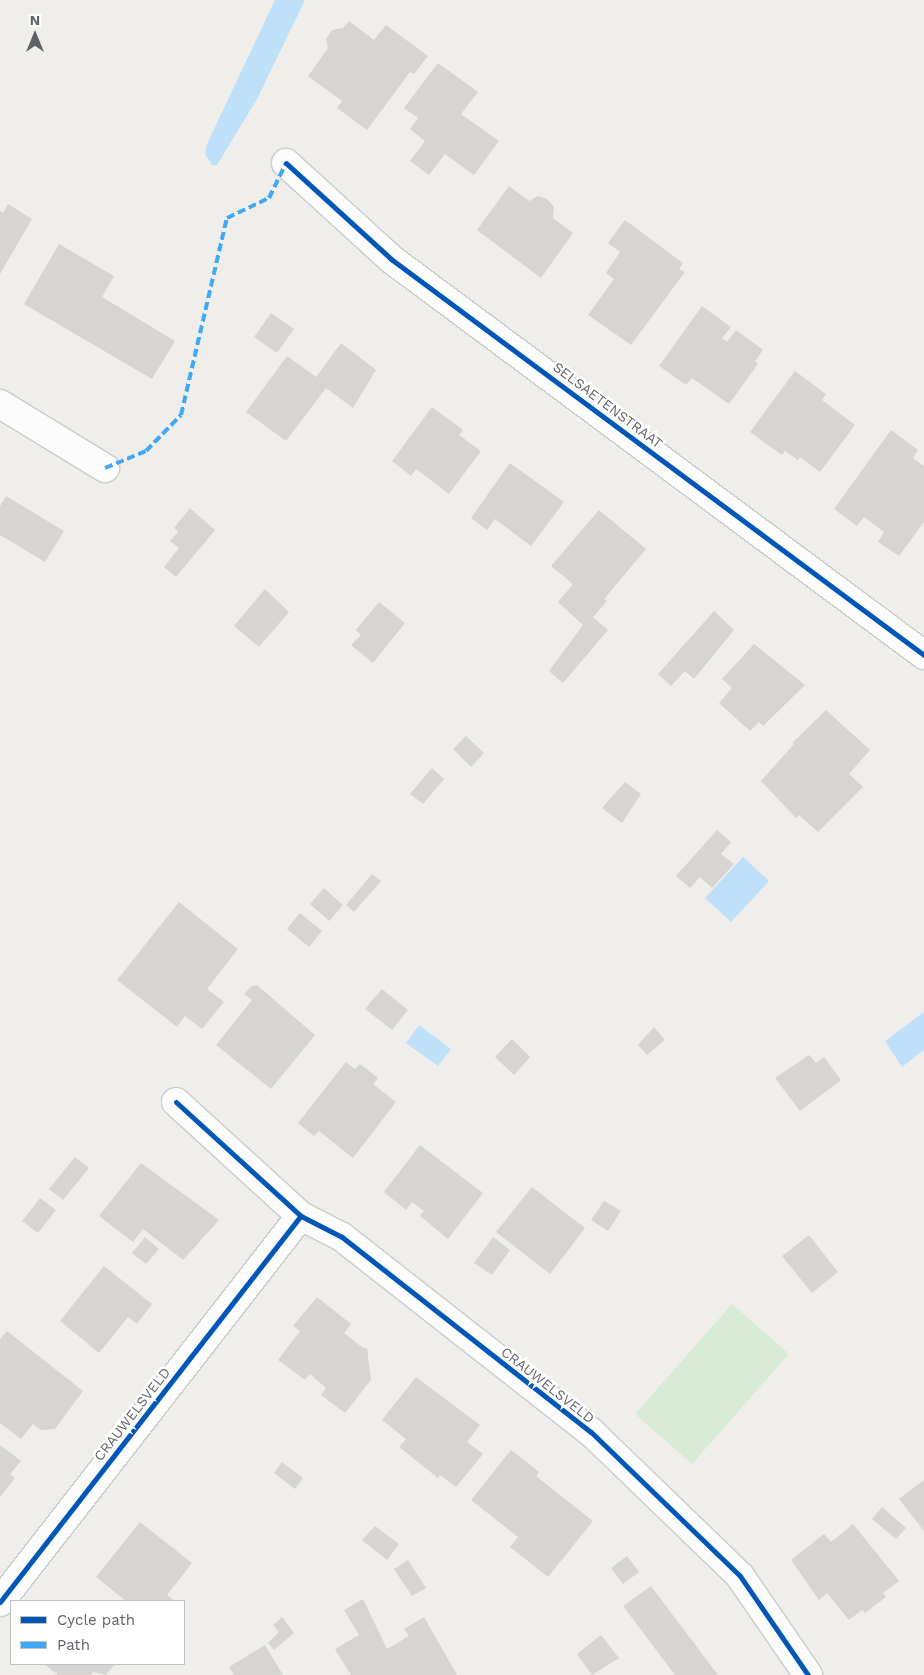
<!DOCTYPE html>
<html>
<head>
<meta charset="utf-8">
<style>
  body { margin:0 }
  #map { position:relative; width:924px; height:1675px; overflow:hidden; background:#efeeea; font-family:"Work Sans",sans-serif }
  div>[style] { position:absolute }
  .green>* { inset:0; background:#d8ebd6 }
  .water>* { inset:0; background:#bfe0f9 }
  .building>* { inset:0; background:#d6d5d3 }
  .roads { filter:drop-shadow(1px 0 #cbcccc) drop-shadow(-1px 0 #cbcccc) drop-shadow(0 1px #cbcccc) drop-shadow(0 -1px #cbcccc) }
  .street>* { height:28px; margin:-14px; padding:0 14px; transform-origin:14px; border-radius:14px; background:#fdfcfc }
  .quiet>* { height:4px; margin-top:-2px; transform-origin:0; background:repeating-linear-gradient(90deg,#3fa9f5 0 8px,transparent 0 12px) }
  .cycleway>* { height:5px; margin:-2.5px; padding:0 2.5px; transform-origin:2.5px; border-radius:2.5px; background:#0057b8 }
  span { translate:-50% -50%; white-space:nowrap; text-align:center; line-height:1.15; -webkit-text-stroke:5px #fff; paint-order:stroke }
  .street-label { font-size:14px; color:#5f6368 }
  .legend { position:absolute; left:10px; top:1600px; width:175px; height:65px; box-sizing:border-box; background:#fff; border:1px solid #bfc1c3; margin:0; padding:6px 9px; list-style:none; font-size:15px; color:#5f6368 }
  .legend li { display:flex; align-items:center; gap:10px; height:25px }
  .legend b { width:25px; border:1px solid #bfc1c3 }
  .north { position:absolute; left:10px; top:10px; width:50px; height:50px; -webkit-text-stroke:4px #fff; paint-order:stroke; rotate:0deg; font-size:14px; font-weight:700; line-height:20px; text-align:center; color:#5f6368 }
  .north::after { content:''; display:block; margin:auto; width:18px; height:22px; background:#5f6368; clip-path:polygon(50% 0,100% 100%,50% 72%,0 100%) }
</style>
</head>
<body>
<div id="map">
  <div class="green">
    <i style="clip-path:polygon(732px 1304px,789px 1354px,692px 1464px,635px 1414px)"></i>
  </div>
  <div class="water">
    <i style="clip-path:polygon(275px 0,305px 0,257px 99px,217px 165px,212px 165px,205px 154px,207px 144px)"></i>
    <i style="clip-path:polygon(743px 857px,769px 881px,731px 922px,705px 898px)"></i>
    <i style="clip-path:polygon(924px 1012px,924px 1050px,902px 1067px,885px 1041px)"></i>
    <i style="clip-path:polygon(419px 1025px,451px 1049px,438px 1066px,406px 1043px)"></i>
  </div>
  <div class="building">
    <i style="clip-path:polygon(349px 21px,374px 40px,386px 25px,428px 56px,414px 74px,410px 72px,367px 130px,337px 108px,342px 101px,308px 76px,328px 48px,326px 39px,332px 30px,343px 28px)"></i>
    <i style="clip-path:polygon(438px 63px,478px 92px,461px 114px,499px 141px,474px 175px,445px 154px,429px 175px,410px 161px,425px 141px,410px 129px,418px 118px,404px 108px)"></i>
    <i style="clip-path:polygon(509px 186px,529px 201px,538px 196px,547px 199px,554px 207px,553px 218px,573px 233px,541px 278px,477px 230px)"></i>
    <i style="clip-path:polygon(8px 204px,32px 219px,0 274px,0 211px,3px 213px)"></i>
    <i style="clip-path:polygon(625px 220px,683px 263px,679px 269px,685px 272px,631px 345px,588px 315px,614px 279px,606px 273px,620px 252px,608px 243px)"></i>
    <i style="clip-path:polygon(59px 244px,114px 276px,102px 297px,175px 341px,152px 379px,24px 304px)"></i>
    <i style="clip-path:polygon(702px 306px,731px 327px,722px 338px,727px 342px,736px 330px,763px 350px,755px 361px,758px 364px,729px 404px,692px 378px,686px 385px,659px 366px)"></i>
    <i style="clip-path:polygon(271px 313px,294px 329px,277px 353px,254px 337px)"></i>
    <i style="clip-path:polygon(341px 343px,376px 370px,353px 408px,326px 388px,286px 441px,246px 412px,287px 356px,316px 377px)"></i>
    <i style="clip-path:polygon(795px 371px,826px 394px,822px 400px,855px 425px,820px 472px,800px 457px,798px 460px,785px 451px,782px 455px,750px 432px)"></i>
    <i style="clip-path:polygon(432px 407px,463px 430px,459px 435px,481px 451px,449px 494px,416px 469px,411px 476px,392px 461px)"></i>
    <i style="clip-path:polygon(891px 430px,918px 450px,913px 458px,924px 466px,924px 522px,899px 556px,878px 542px,884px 532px,864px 517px,857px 526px,834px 509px)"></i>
    <i style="clip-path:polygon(510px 463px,564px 502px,531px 546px,495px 519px,487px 530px,471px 518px)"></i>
    <i style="clip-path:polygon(6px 496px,64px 531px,45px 562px,0 535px,0 506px)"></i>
    <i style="clip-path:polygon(190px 508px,215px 530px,176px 577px,164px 567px,179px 548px,170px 541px,178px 532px,174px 528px)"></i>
    <i style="clip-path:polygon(599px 510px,646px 549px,604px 599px,607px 601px,593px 617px,608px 630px,563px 683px,549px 671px,583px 625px,558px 602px,573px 584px,551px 566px)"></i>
    <i style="clip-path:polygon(265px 589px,289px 612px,259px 647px,234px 626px)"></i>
    <i style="clip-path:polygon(379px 602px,405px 623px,373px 663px,351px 645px,361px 635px,356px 630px)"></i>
    <i style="clip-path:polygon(714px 611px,734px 630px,694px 679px,685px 671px,671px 686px,658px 674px)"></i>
    <i style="clip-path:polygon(754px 644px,805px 685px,763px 726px,759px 722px,750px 731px,719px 703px,732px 688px,722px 679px)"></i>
    <i style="clip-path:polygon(826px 710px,870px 750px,849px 774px,863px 787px,818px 832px,799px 815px,796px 818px,761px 781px,794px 744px,792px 743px)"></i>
    <i style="clip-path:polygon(466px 736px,484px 753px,471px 767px,453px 749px)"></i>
    <i style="clip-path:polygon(432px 768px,444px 779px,423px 804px,410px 794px)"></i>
    <i style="clip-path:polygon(625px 782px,641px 794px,622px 823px,602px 808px)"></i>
    <i style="clip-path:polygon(717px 830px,731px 842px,721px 854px,734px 864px,712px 888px,700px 877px,690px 888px,676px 876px)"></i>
    <i style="clip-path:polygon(372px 874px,381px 881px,354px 912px,346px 905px)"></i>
    <i style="clip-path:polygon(324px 888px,343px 905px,329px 921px,310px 904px)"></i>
    <i style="clip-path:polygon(179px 902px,238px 949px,207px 989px,224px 1002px,202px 1029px,185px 1016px,177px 1027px,117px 980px)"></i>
    <i style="clip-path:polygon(300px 913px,322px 931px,309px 947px,287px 929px)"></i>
    <i style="clip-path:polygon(257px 985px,315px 1035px,271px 1089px,216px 1045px,252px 1000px,244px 994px,252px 986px)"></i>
    <i style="clip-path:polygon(382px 989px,408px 1010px,392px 1030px,365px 1009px)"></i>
    <i style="clip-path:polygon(654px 1027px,665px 1040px,647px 1055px,638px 1045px)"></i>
    <i style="clip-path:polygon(512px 1039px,530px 1057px,514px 1075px,495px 1057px)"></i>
    <i style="clip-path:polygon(809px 1055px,816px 1063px,824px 1057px,841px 1080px,800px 1111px,775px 1078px)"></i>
    <i style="clip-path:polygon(346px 1062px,355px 1069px,360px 1064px,378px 1078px,373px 1084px,396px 1102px,353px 1158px,319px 1131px,314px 1136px,298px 1123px)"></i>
    <i style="clip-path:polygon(420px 1145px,483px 1193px,448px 1239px,420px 1216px,424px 1211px,412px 1202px,406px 1210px,384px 1192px)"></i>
    <i style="clip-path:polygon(75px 1157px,89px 1168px,63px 1200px,49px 1189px)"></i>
    <i style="clip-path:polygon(141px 1163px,219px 1220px,183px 1260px,143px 1229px,133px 1242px,99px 1216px)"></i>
    <i style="clip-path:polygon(532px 1187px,585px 1228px,550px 1274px,496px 1232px)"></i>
    <i style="clip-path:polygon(40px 1198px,56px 1210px,38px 1233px,22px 1221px)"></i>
    <i style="clip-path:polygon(604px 1201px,621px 1211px,608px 1231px,591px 1220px)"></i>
    <i style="clip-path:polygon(809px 1235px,838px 1272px,812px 1293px,782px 1256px)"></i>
    <i style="clip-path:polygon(145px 1237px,159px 1249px,146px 1264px,132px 1253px)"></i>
    <i style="clip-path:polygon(493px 1237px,510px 1250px,492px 1275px,474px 1263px)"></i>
    <i style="clip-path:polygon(104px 1266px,152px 1304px,137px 1324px,128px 1317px,99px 1353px,60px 1321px)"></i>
    <i style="clip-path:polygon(317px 1297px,351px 1324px,344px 1333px,363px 1348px,367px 1348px,371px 1380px,345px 1413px,321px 1395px,326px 1388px,310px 1374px,305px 1380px,278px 1360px,300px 1331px,293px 1326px)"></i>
    <i style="clip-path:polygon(7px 1331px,83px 1391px,55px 1429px,41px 1430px,33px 1424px,21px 1439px,0 1423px,0 1339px)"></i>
    <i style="clip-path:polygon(416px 1377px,480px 1425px,467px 1442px,483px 1454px,456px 1487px,440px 1475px,438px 1478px,399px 1447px,406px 1439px,382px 1420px)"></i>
    <i style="clip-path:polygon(0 1445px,21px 1461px,10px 1474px,15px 1478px,0 1497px)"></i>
    <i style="clip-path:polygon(511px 1450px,539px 1472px,536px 1476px,593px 1521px,548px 1577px,510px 1547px,518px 1537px,471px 1500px)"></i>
    <i style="clip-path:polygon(282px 1462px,303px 1478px,295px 1489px,274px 1473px)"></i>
    <i style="clip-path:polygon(924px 1480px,924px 1531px,899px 1499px)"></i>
    <i style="clip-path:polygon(882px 1507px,906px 1528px,896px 1539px,872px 1519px)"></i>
    <i style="clip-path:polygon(140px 1522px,192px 1563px,167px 1595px,175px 1601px,126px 1601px,96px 1577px)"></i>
    <i style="clip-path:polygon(853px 1524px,899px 1581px,883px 1593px,886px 1597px,865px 1613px,862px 1610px,849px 1620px,827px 1593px,819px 1600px,791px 1560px,824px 1534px,831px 1542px)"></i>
    <i style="clip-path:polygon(375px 1526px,399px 1544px,387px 1560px,362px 1540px)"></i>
    <i style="clip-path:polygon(627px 1556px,639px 1572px,623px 1584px,611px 1568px)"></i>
    <i style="clip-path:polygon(408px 1560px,426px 1588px,412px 1596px,394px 1569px)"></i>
    <i style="clip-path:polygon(651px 1586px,718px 1675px,675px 1675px,623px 1606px)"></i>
    <i style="clip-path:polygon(363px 1599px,387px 1649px,409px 1636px,404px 1629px,424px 1617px,457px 1675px,351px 1675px,335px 1649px,359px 1635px,344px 1610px)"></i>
    <i style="clip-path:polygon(282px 1617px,294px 1633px,274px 1650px,268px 1643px,279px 1632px,273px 1625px)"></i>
    <i style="clip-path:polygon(601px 1635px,619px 1658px,592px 1675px,577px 1654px)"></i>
    <i style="clip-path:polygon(265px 1645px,283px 1675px,234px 1675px,229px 1667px)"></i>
    <i style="clip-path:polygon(44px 1664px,115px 1664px,106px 1675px,93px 1672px,91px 1675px,58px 1675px)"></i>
  </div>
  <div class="roads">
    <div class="street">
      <i style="left:286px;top:163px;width:142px;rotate:42.4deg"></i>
      <i style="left:391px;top:259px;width:664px;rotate:36.61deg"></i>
      <i style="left:0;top:404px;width:123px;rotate:31.4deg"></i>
      <i style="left:176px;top:1102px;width:169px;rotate:42.4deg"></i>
      <i style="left:301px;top:1216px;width:46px;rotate:27.1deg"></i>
      <i style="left:342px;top:1237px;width:316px;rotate:38.1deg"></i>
      <i style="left:591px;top:1432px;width:207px;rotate:44deg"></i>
      <i style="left:740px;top:1576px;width:120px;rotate:55.5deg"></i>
      <i style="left:0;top:1602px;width:489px;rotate:-52.1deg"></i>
    </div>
  </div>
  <div class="quiet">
    <i style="left:105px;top:468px;width:44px;rotate:-22.5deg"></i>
    <i style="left:146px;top:451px;width:50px;rotate:-45.8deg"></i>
    <i style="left:181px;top:415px;width:202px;rotate:-76.9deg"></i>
    <i style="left:227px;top:218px;width:47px;rotate:-25.5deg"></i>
    <i style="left:269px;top:198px;width:39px;rotate:-64deg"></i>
  </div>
  <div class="cycleway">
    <i style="left:286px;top:163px;width:142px;rotate:42.4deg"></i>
    <i style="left:391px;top:259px;width:664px;rotate:36.61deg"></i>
    <i style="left:176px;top:1102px;width:169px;rotate:42.4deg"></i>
    <i style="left:301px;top:1216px;width:46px;rotate:27.1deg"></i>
    <i style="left:342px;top:1237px;width:316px;rotate:38.1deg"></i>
    <i style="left:591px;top:1432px;width:207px;rotate:44deg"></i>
    <i style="left:740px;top:1576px;width:120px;rotate:55.5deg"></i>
    <i style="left:0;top:1602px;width:489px;rotate:-52.1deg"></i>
  </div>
  <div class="street-label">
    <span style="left:608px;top:405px;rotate:37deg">SELSAETENSTRAAT</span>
    <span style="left:548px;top:1385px;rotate:38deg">CRAUWELSVELD</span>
    <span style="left:132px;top:1414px;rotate:-52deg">CRAUWELSVELD</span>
  </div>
  <ul class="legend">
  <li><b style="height:6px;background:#0057b8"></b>Cycle path</li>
  <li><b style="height:6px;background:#3fa9f5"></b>Path</li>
  </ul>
  <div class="north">N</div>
</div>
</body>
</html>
